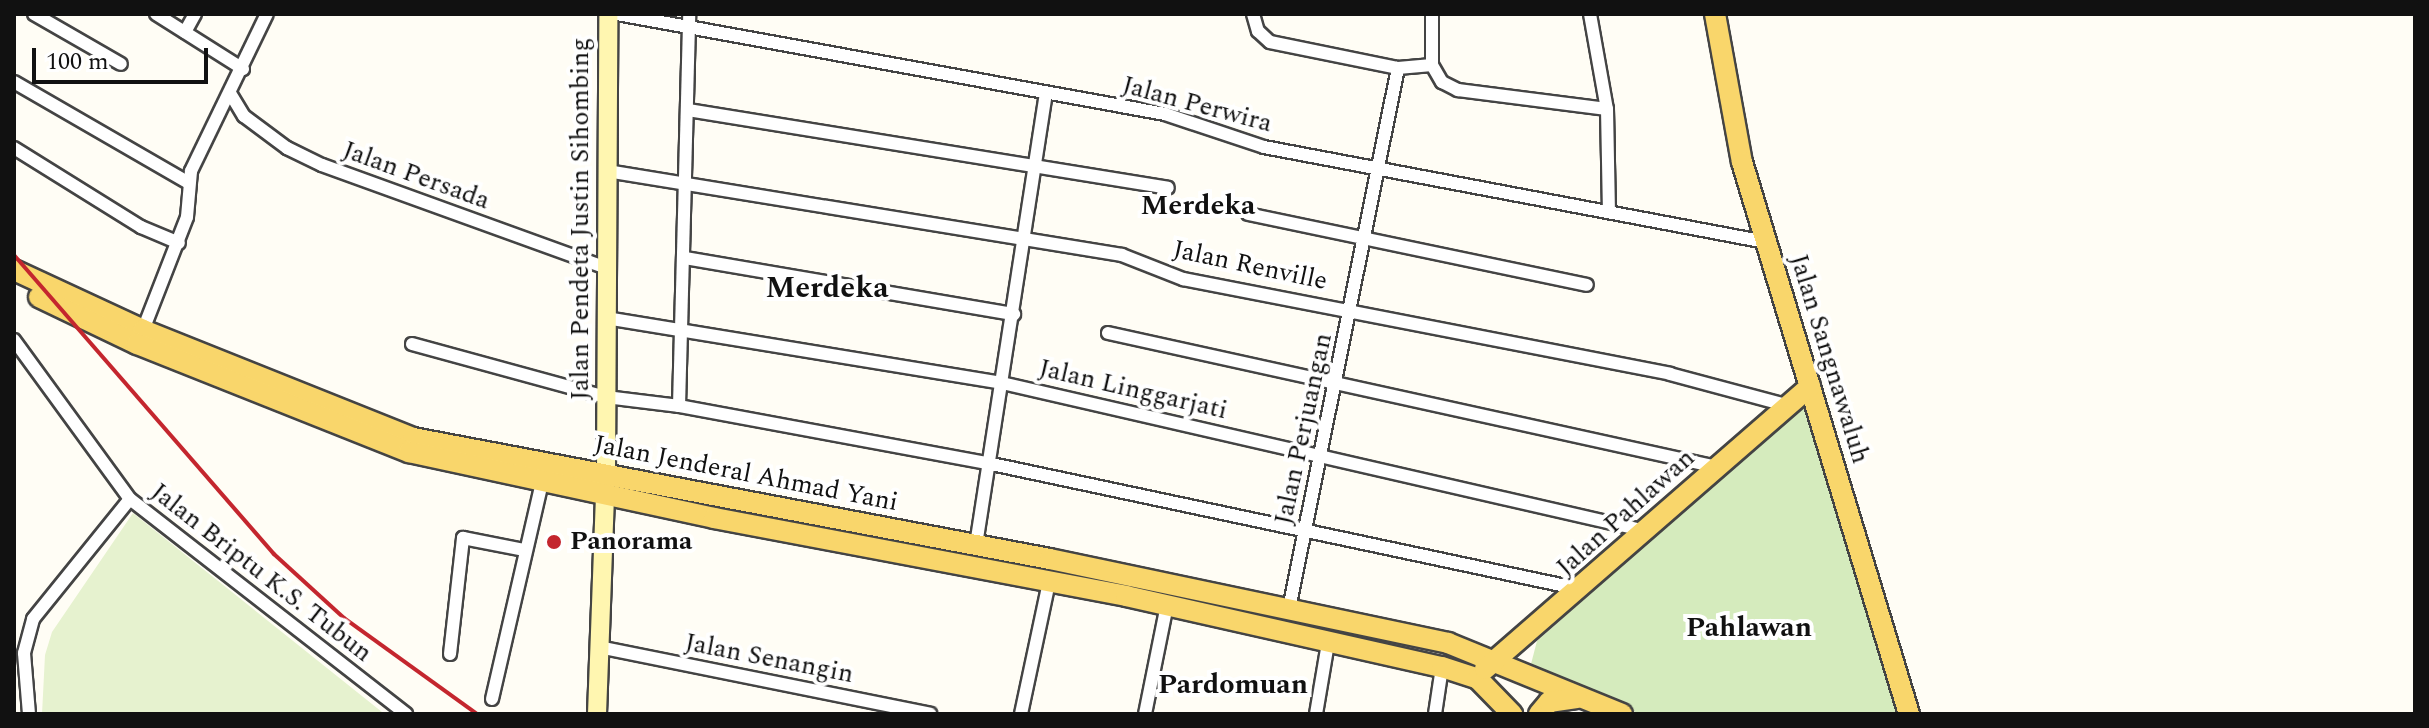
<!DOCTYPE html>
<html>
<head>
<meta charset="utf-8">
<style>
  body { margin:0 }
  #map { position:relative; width:2429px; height:728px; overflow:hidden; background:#fffdf5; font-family:Spectral,serif }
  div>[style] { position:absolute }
  .green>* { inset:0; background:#d5ebbd }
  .pitch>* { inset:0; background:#e6f2cf }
  .roads { filter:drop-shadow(2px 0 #444) drop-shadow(-2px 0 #444) drop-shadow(0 2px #444) drop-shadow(0 -2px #444) }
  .street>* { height:12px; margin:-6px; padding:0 6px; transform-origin:6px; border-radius:6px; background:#fff }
  .secondary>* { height:18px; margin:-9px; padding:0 9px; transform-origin:9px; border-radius:9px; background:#fff6b0 }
  .primary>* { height:20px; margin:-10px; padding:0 10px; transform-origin:10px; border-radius:10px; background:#f9d66b }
  .rail>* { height:4px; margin:-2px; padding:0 2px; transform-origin:2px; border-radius:2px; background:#c4262e }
  .dots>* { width:22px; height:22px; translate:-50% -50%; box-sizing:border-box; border:4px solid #fff; border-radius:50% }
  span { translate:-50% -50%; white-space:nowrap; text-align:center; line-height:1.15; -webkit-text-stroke:8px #fff; paint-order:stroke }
  .street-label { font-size:26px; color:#111 }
  .poi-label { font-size:26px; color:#111; font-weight:700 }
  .left { translate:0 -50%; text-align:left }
  .neighbourhood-label { font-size:28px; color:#111; font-weight:700 }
  .quarter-label { font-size:30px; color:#111; font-weight:700 }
  .frame { position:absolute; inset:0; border:16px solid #111; pointer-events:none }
  .scale { position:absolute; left:32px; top:48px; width:176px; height:36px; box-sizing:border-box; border:4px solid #111; border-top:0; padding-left:10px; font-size:24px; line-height:28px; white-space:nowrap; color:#111; -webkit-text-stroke:6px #fff; paint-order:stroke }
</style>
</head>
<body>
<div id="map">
  <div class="green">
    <i style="clip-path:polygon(1799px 408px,1809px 409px,1899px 714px,1640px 714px,1531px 664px,1537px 641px)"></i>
  </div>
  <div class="pitch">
    <i style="clip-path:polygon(133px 513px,382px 712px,385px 714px,42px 714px,45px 655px,52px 632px)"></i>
  </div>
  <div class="roads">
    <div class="street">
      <i style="left:34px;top:14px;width:100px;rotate:29.9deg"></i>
      <i style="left:156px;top:14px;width:103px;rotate:32.3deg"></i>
      <i style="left:617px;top:14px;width:557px;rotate:10.34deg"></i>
      <i style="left:1165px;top:114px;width:104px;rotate:18.4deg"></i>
      <i style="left:1264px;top:147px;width:511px;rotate:10.72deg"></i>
      <i style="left:1253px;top:14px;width:18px;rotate:74deg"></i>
      <i style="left:1258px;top:31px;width:16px;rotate:43deg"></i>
      <i style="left:1270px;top:42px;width:131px;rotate:11.5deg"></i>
      <i style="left:1398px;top:68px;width:34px;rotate:-5deg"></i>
      <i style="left:1432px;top:65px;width:51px;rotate:-90deg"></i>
      <i style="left:1590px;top:14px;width:97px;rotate:79.9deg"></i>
      <i style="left:1607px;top:109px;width:103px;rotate:88.9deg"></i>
      <i style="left:185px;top:32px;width:21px;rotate:-61deg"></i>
      <i style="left:1432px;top:65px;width:20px;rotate:60deg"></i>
      <i style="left:1442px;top:82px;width:18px;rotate:27deg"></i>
      <i style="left:1458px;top:90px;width:150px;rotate:7.3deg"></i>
      <i style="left:14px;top:82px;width:202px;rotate:30deg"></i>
      <i style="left:230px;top:93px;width:27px;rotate:59deg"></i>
      <i style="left:244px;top:116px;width:54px;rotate:36.7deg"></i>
      <i style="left:287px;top:148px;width:39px;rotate:26deg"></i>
      <i style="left:322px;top:165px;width:303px;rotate:19.9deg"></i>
      <i style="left:688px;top:110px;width:486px;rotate:9.2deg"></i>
      <i style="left:14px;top:148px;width:150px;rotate:31.9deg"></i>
      <i style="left:141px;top:227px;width:41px;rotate:22.8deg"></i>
      <i style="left:607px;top:171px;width:522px;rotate:9.26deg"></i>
      <i style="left:1122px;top:255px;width:66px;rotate:21.5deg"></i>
      <i style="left:1183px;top:279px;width:496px;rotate:11deg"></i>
      <i style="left:1670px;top:374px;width:120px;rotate:15deg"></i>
      <i style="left:1248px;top:214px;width:346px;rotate:11.8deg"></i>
      <i style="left:685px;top:258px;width:334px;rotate:9.7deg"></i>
      <i style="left:606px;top:318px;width:401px;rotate:9.3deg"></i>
      <i style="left:1002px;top:383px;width:661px;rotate:12.94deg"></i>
      <i style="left:143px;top:330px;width:121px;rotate:-68.7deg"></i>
      <i style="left:187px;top:217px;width:46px;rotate:-85deg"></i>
      <i style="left:191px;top:171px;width:174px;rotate:-64.2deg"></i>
      <i style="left:1108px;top:333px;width:624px;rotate:12.41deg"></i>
      <i style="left:14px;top:340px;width:197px;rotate:53.9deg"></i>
      <i style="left:130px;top:499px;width:350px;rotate:37.9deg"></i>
      <i style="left:412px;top:344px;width:201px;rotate:15.3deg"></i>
      <i style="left:606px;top:397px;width:74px;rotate:7deg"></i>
      <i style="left:679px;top:406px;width:313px;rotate:10.5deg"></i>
      <i style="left:987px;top:463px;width:606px;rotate:12deg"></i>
      <i style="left:679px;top:406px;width:392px;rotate:-88.5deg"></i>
      <i style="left:976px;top:545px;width:455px;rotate:-81.2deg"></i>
      <i style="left:1289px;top:609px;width:552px;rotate:-78.61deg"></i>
      <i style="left:599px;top:647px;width:338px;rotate:11.4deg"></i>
      <i style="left:450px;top:654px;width:117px;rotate:-83.6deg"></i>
      <i style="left:463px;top:538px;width:63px;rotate:11deg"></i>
      <i style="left:492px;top:699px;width:223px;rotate:-77deg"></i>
      <i style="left:29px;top:714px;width:61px;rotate:-94.7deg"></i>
      <i style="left:24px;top:653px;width:35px;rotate:-75deg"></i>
      <i style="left:33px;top:619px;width:154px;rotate:-51.1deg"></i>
      <i style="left:1021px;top:714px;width:135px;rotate:-78deg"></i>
      <i style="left:1145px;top:714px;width:111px;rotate:-78.6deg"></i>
      <i style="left:1316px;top:714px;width:72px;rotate:-80.4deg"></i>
      <i style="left:1435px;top:714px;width:48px;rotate:-81.5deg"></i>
    </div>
    <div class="secondary">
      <i style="left:597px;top:714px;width:242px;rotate:-87.9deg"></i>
      <i style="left:606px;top:472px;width:458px;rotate:-89.7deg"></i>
    </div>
    <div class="primary">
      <i style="left:1715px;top:14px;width:150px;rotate:79.7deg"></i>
      <i style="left:1742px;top:162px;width:577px;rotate:73.17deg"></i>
      <i style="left:14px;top:270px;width:142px;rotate:24.9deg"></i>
      <i style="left:143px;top:330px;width:291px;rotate:21.8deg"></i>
      <i style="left:413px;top:438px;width:648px;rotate:10.76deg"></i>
      <i style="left:1050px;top:559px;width:407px;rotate:11.9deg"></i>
      <i style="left:1448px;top:643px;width:188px;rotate:22.2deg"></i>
      <i style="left:39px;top:297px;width:109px;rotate:25.6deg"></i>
      <i style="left:137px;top:344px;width:293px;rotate:21.7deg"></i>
      <i style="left:409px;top:452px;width:312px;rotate:12.2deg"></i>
      <i style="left:714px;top:518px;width:419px;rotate:10.7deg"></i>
      <i style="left:1126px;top:596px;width:324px;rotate:12.7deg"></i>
      <i style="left:1442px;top:667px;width:38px;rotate:18deg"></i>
      <i style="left:1478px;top:679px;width:49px;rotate:45.8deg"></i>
      <i style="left:1485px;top:669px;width:431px;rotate:-41deg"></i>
      <i style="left:1539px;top:714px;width:16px;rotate:-50deg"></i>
      <i style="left:1549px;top:702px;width:28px;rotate:-8deg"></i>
    </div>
  </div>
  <div class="rail">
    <i style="left:14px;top:255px;width:396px;rotate:49deg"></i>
    <i style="left:274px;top:554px;width:95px;rotate:42.4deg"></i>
    <i style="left:344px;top:618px;width:164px;rotate:35.8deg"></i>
  </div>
  <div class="dots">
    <i style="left:554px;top:542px;background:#c4262e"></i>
  </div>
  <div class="street-label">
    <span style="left:1197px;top:105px;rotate:15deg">Jalan Perwira</span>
    <span style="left:416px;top:176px;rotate:20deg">Jalan Persada</span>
    <span style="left:581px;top:219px;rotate:-90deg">Jalan Pendeta Justin Sihombing</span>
    <span style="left:1250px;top:266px;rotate:12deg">Jalan Renville</span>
    <span style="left:1829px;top:359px;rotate:73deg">Jalan Sangnawaluh</span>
    <span style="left:1133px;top:390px;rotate:13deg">Jalan Linggarjati</span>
    <span style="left:1304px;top:429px;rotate:-78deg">Jalan Perjuangan</span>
    <span style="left:746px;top:474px;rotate:11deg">Jalan Jenderal Ahmad Yani</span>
    <span style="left:1626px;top:513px;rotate:-42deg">Jalan Pahlawan</span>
    <span style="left:261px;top:573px;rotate:38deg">Jalan Briptu K.S. Tubun</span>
    <span style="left:769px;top:659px;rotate:11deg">Jalan Senangin</span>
  </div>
  <div class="poi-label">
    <span class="left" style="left:570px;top:542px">Panorama</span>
  </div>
  <div class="neighbourhood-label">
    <span style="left:1198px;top:206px">Merdeka</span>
    <span style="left:1749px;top:628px">Pahlawan</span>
    <span style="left:1233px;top:685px">Pardomuan</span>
  </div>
  <div class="quarter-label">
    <span style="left:827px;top:288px">Merdeka</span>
  </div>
  <div class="frame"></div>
  <div class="scale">100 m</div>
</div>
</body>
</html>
